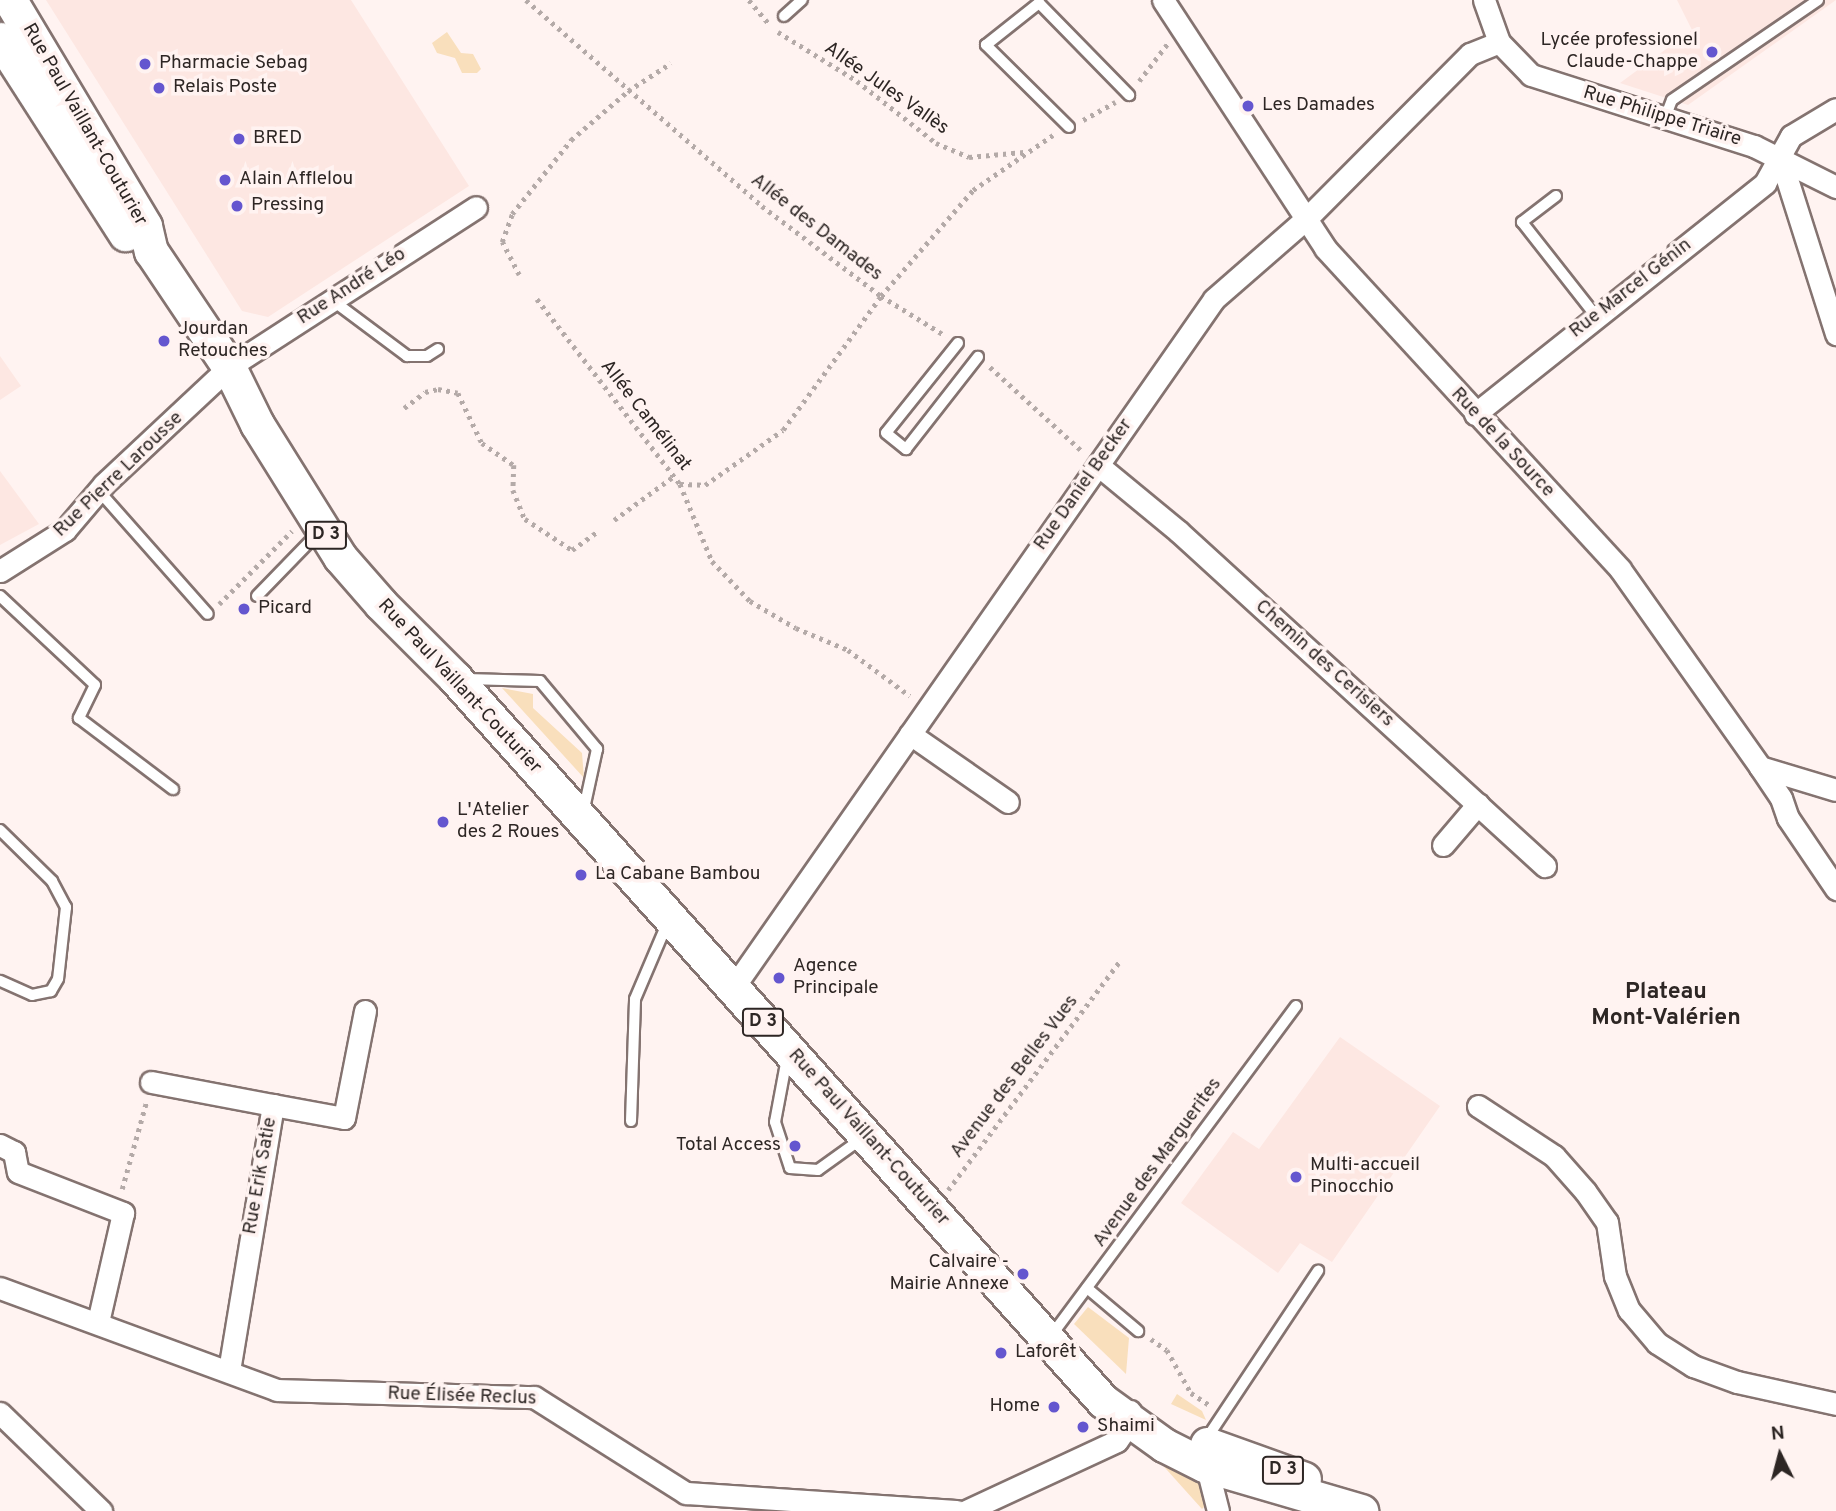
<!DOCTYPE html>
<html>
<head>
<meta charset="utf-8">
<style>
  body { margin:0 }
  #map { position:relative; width:1836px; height:1511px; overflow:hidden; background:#fff3f1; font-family:Overpass,sans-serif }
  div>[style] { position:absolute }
  .built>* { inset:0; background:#fde7e2 }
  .green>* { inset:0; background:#f9dfbc }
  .path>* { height:4.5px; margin-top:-2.25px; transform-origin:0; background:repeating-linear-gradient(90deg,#b4aaa8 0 3.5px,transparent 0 8.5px) }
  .roads { filter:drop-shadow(2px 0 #847370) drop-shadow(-2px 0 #847370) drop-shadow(0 2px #847370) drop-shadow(0 -2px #847370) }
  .service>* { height:10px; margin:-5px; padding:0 5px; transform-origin:5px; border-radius:5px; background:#fff }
  .minor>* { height:21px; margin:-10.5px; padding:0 10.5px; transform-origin:10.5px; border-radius:10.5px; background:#fff }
  .primary>* { height:33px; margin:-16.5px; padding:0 16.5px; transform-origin:16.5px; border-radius:16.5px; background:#fff }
  .dots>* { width:19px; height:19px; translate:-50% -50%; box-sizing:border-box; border:4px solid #fff3f1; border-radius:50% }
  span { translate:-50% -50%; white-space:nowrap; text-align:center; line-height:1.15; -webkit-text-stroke:7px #fff3f1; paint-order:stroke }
  .shield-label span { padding:2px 5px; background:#fff3f1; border:2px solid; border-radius:5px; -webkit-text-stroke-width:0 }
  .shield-label { font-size:18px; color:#2d2624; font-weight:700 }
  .poi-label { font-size:19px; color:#2d2624 }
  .right { translate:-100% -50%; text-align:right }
  .left { translate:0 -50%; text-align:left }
  .street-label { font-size:19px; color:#2d2624 }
  .quarter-label { font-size:23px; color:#2d2624; font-weight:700 }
  .north { position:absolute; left:1745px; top:1420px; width:70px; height:70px; -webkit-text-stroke:5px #fff3f1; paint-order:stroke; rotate:354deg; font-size:19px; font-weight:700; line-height:28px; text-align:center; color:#2d2624 }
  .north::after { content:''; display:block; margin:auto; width:24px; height:32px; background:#2d2624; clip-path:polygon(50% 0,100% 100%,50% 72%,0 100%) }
</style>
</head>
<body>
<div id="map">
  <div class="built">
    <i style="clip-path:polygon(46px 0,351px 0,469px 186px,268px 317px,242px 311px)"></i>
    <i style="clip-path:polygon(1677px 0,1836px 0,1688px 105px,1620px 83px,1692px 30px)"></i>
    <i style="clip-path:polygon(0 356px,21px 386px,0 400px)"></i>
    <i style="clip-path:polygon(0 471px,39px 524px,0 545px)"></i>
    <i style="clip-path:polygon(1340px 1037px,1440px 1106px,1332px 1262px,1300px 1243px,1278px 1273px,1181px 1203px,1233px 1132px,1259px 1149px)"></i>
  </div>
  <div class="green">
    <i style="clip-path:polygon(447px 32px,461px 53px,473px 54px,481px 69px,477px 73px,462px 73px,455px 58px,437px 53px,432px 43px)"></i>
    <i style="clip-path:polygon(502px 688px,533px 694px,533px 708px,582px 753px,584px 778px)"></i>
    <i style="clip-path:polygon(1088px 1307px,1129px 1338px,1126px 1374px,1074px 1324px)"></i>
    <i style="clip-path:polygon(1177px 1394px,1202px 1411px,1206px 1420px,1171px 1404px)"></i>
    <i style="clip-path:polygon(1149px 1450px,1196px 1475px,1206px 1505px,1202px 1509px)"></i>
  </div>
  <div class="path">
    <i style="left:526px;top:0;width:313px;rotate:41.1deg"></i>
    <i style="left:762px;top:206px;width:149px;rotate:37.1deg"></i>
    <i style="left:881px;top:296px;width:76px;rotate:31.6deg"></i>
    <i style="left:749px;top:0;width:31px;rotate:50deg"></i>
    <i style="left:778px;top:32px;width:93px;rotate:31.8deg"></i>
    <i style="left:857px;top:81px;width:100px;rotate:38.1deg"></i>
    <i style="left:936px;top:143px;width:36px;rotate:23deg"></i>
    <i style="left:969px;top:157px;width:55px;rotate:-5.2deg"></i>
    <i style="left:1139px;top:81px;width:48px;rotate:-52.7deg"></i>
    <i style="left:1083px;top:120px;width:37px;rotate:-29deg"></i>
    <i style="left:519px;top:275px;width:37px;rotate:-117deg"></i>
    <i style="left:502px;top:242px;width:30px;rotate:-70deg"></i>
    <i style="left:512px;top:214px;width:95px;rotate:-51.4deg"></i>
    <i style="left:571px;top:140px;width:75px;rotate:-40.7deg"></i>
    <i style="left:628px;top:91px;width:51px;rotate:-33.1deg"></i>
    <i style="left:537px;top:299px;width:234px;rotate:52.3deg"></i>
    <i style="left:680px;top:484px;width:83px;rotate:67.4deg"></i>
    <i style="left:712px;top:561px;width:55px;rotate:46.5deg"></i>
    <i style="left:750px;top:601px;width:53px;rotate:30.4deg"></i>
    <i style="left:796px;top:628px;width:56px;rotate:22.9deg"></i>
    <i style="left:848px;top:650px;width:77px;rotate:36.6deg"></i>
    <i style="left:990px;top:367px;width:125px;rotate:42.4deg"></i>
    <i style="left:404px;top:408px;width:26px;rotate:-37deg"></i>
    <i style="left:425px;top:392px;width:13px;rotate:-13deg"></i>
    <i style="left:438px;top:389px;width:20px;rotate:11deg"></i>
    <i style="left:458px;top:393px;width:55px;rotate:64.4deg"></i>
    <i style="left:482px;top:443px;width:39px;rotate:35deg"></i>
    <i style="left:514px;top:465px;width:25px;rotate:92deg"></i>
    <i style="left:513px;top:490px;width:31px;rotate:68deg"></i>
    <i style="left:525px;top:519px;width:56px;rotate:33.4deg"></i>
    <i style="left:572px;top:550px;width:31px;rotate:-36deg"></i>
    <i style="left:680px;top:484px;width:25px;rotate:2deg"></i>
    <i style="left:705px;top:485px;width:95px;rotate:-35.2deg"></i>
    <i style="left:783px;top:430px;width:166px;rotate:-53.8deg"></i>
    <i style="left:881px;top:296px;width:140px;rotate:-49deg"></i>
    <i style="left:973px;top:190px;width:97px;rotate:-34.5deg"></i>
    <i style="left:614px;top:520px;width:74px;rotate:-36.3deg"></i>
    <i style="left:219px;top:604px;width:103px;rotate:-45deg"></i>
    <i style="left:122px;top:1189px;width:89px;rotate:-74.4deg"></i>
    <i style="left:948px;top:1190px;width:288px;rotate:-53.1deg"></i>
    <i style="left:1151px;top:1339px;width:19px;rotate:35deg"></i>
    <i style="left:1167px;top:1350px;width:49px;rotate:60.8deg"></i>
    <i style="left:1191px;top:1393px;width:24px;rotate:33deg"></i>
  </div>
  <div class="roads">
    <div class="service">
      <i style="left:784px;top:16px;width:24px;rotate:-42deg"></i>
      <i style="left:1665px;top:118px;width:19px;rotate:-69deg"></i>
      <i style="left:1672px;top:100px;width:177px;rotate:-34.4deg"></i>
      <i style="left:1069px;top:127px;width:117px;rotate:-135.3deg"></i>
      <i style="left:986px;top:45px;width:68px;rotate:-38.4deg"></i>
      <i style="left:1039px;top:3px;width:129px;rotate:45.6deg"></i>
      <i style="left:1556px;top:196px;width:43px;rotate:142.6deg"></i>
      <i style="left:1522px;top:222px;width:120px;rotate:51.8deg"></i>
      <i style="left:332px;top:300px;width:94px;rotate:36.7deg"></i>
      <i style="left:407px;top:356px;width:20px"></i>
      <i style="left:427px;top:356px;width:13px;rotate:-32deg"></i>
      <i style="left:958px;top:343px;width:115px;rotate:128.7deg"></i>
      <i style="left:886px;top:433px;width:26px;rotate:39deg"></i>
      <i style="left:906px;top:449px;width:117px;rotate:-52deg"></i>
      <i style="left:99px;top:491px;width:164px;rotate:48.5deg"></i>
      <i style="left:0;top:596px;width:130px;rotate:43.1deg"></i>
      <i style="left:95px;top:685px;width:37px;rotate:116deg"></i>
      <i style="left:79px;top:718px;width:118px;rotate:37.1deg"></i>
      <i style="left:257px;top:596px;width:91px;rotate:-45.9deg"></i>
      <i style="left:466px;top:679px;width:74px;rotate:1.5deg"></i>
      <i style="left:540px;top:681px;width:89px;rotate:50deg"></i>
      <i style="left:597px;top:749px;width:66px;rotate:102.3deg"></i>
      <i style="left:0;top:830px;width:73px;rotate:44.4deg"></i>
      <i style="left:52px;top:881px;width:30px;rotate:62deg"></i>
      <i style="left:66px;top:907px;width:72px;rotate:96.3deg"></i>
      <i style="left:58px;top:979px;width:14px;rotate:120deg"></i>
      <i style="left:51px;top:991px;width:19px;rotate:168deg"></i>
      <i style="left:32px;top:995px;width:35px;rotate:-156deg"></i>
      <i style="left:787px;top:1058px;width:65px;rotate:100.6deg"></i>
      <i style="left:775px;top:1122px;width:48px;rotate:71.9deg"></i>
      <i style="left:790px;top:1168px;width:28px;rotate:4deg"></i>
      <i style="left:818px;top:1170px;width:57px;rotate:-35.7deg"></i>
      <i style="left:631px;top:1121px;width:122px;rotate:-88.1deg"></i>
      <i style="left:635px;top:999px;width:82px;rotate:-66.9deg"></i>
      <i style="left:1087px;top:1288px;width:67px;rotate:40.1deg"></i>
      <i style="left:1051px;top:1336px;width:411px;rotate:-53.4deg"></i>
      <i style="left:1207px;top:1438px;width:201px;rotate:-56.4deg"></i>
    </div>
    <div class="minor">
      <i style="left:1163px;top:0;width:296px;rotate:56.8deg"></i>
      <i style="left:1325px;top:248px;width:436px;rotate:47.4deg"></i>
      <i style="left:1620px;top:569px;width:242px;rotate:54.7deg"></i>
      <i style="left:1760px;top:767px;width:37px;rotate:56deg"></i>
      <i style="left:1781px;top:798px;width:21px;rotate:71deg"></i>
      <i style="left:1788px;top:818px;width:86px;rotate:55.9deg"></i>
      <i style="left:1484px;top:0;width:45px;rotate:70.3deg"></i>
      <i style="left:1499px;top:42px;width:46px;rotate:45.9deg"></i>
      <i style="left:1531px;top:75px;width:234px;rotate:17.7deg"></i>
      <i style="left:1754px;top:146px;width:92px;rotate:26.6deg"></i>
      <i style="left:1780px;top:157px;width:186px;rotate:72.4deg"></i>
      <i style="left:1475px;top:414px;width:371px;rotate:-38.5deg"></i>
      <i style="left:1765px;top:183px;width:54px;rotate:-61deg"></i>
      <i style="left:1791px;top:136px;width:52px;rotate:-31deg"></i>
      <i style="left:1098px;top:465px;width:104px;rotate:39.5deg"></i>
      <i style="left:1178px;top:531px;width:497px;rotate:42.4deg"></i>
      <i style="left:0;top:571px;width:77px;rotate:-32.2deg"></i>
      <i style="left:65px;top:530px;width:60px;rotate:-49.7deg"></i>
      <i style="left:104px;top:484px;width:171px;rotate:-43.1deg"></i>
      <i style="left:229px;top:367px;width:294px;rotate:-32.9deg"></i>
      <i style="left:910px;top:734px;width:119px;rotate:34.8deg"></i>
      <i style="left:1760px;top:767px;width:79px;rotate:16.8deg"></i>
      <i style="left:1443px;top:845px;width:54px;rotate:-49.5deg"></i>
      <i style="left:733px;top:988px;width:840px;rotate:-55.08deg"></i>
      <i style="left:1214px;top:299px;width:123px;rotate:-41.1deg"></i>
      <i style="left:1307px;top:218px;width:231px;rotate:-45.2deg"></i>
      <i style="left:1470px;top:54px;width:31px;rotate:-22deg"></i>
      <i style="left:151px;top:1082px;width:124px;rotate:10.7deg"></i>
      <i style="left:273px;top:1105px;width:269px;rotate:99.4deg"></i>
      <i style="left:273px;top:1105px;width:72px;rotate:10.4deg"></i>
      <i style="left:344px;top:1118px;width:109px;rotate:-78.9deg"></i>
      <i style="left:1478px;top:1106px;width:91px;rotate:33.3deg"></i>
      <i style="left:1554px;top:1156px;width:47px;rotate:48.5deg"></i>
      <i style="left:1585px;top:1191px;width:38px;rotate:55deg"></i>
      <i style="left:1607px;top:1222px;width:55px;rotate:81.6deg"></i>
      <i style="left:1615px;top:1276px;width:37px;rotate:68deg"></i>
      <i style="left:1629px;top:1310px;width:43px;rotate:49.7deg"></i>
      <i style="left:1657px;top:1343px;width:43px;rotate:32.6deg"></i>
      <i style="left:1693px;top:1366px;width:47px;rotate:20deg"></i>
      <i style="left:1737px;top:1382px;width:101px;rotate:12.5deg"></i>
      <i style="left:0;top:1145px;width:16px;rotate:27deg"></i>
      <i style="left:14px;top:1152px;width:20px;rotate:79deg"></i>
      <i style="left:18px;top:1172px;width:113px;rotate:21.3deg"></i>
      <i style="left:123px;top:1213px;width:112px;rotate:102.9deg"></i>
      <i style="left:0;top:1288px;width:295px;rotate:20.2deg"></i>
      <i style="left:277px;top:1390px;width:257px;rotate:1.6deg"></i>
      <i style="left:534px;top:1397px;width:180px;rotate:32.3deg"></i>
      <i style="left:686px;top:1493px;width:271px;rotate:3.8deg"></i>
      <i style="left:0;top:1413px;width:141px;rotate:44.1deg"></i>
      <i style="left:1204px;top:1456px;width:57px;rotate:75.7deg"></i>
      <i style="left:966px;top:1511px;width:166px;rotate:-24.9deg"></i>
      <i style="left:1117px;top:1441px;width:25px;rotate:-56deg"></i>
      <i style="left:1131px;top:1420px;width:9px;rotate:-96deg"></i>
    </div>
    <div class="primary">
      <i style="left:10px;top:0;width:263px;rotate:59.1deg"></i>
      <i style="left:145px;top:226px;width:26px;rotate:77deg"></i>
      <i style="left:151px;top:251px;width:140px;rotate:56.1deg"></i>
      <i style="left:229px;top:367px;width:64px;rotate:63.8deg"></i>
      <i style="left:257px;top:424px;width:157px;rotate:58deg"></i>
      <i style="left:340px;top:557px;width:62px;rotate:48.9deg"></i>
      <i style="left:381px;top:604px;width:105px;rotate:45deg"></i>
      <i style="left:455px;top:678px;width:971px;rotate:48.13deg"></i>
      <i style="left:1103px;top:1401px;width:75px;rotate:35.8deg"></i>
      <i style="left:1164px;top:1445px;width:45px;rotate:26.6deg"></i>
      <i style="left:1204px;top:1465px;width:164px;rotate:16.3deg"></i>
      <i style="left:0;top:39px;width:232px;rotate:57.3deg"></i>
      <i style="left:1207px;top:1444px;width:103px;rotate:19.8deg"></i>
    </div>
  </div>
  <div class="dots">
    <i style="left:1712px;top:52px;background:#6456cf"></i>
    <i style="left:145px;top:64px;background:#6456cf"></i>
    <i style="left:159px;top:88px;background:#6456cf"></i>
    <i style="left:1248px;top:106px;background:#6456cf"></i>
    <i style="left:239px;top:139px;background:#6456cf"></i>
    <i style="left:225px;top:180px;background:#6456cf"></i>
    <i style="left:237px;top:206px;background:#6456cf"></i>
    <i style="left:164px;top:341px;background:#6456cf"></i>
    <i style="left:244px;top:609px;background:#6456cf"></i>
    <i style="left:443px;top:822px;background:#6456cf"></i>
    <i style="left:581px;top:875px;background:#6456cf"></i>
    <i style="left:779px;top:978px;background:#6456cf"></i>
    <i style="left:795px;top:1146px;background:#6456cf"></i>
    <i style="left:1296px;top:1177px;background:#6456cf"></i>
    <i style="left:1023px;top:1274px;background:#6456cf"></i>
    <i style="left:1001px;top:1353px;background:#6456cf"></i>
    <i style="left:1054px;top:1407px;background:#6456cf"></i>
    <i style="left:1083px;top:1427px;background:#6456cf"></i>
  </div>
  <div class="shield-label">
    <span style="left:326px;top:535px">D 3</span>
    <span style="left:763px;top:1022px">D 3</span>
    <span style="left:1283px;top:1470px">D 3</span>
  </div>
  <div class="poi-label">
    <span class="right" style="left:1698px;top:52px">Lycée professionel<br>Claude-Chappe</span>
    <span class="left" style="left:159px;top:64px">Pharmacie Sebag</span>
    <span class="left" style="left:173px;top:88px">Relais Poste</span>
    <span class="left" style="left:1262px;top:106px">Les Damades</span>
    <span class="left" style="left:253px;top:139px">BRED</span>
    <span class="left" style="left:239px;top:180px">Alain Afflelou</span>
    <span class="left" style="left:251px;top:206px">Pressing</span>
    <span class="left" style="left:178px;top:341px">Jourdan<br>Retouches</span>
    <span class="left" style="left:258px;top:609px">Picard</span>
    <span class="left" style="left:457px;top:822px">L'Atelier<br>des 2 Roues</span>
    <span class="left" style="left:595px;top:875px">La Cabane Bambou</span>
    <span class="left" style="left:793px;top:978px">Agence<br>Principale</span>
    <span class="right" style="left:781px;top:1146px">Total Access</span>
    <span class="left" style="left:1310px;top:1177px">Multi-accueil<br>Pinocchio</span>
    <span class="right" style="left:1009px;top:1274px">Calvaire -<br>Mairie Annexe</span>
    <span class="left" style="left:1015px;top:1353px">Laforêt</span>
    <span class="right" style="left:1040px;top:1407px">Home</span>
    <span class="left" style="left:1097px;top:1427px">Shaimi</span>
  </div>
  <div class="street-label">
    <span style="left:886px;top:89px;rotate:35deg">Allée Jules Vallès</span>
    <span style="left:1662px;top:117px;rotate:17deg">Rue Philippe Triaire</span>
    <span style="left:84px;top:125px;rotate:60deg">Rue Paul Vaillant-Couturier</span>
    <span style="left:816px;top:228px;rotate:38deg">Allée des Damades</span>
    <span style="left:352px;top:287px;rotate:-33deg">Rue André Léo</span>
    <span style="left:1631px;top:289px;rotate:-38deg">Rue Marcel Génin</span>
    <span style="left:645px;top:416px;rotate:52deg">Allée Camélinat</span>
    <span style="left:1502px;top:443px;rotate:47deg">Rue de la Source</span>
    <span style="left:119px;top:475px;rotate:-44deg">Rue Pierre Larousse</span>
    <span style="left:1084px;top:485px;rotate:-55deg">Rue Daniel Becker</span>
    <span style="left:1324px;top:664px;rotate:42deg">Chemin des Cerisiers</span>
    <span style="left:459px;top:687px;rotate:47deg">Rue Paul Vaillant-Couturier</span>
    <span style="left:1015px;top:1077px;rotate:-53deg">Avenue des Belles Vues</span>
    <span style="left:868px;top:1138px;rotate:48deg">Rue Paul Vaillant-Couturier</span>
    <span style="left:1158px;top:1163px;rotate:-54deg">Avenue des Marguerites</span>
    <span style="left:261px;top:1176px;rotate:-80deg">Rue Erik Satie</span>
    <span style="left:462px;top:1397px;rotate:2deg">Rue Élisée Reclus</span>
  </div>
  <div class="quarter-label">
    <span style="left:1666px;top:1006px">Plateau<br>Mont-Valérien</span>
  </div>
  <div class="north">N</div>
</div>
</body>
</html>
